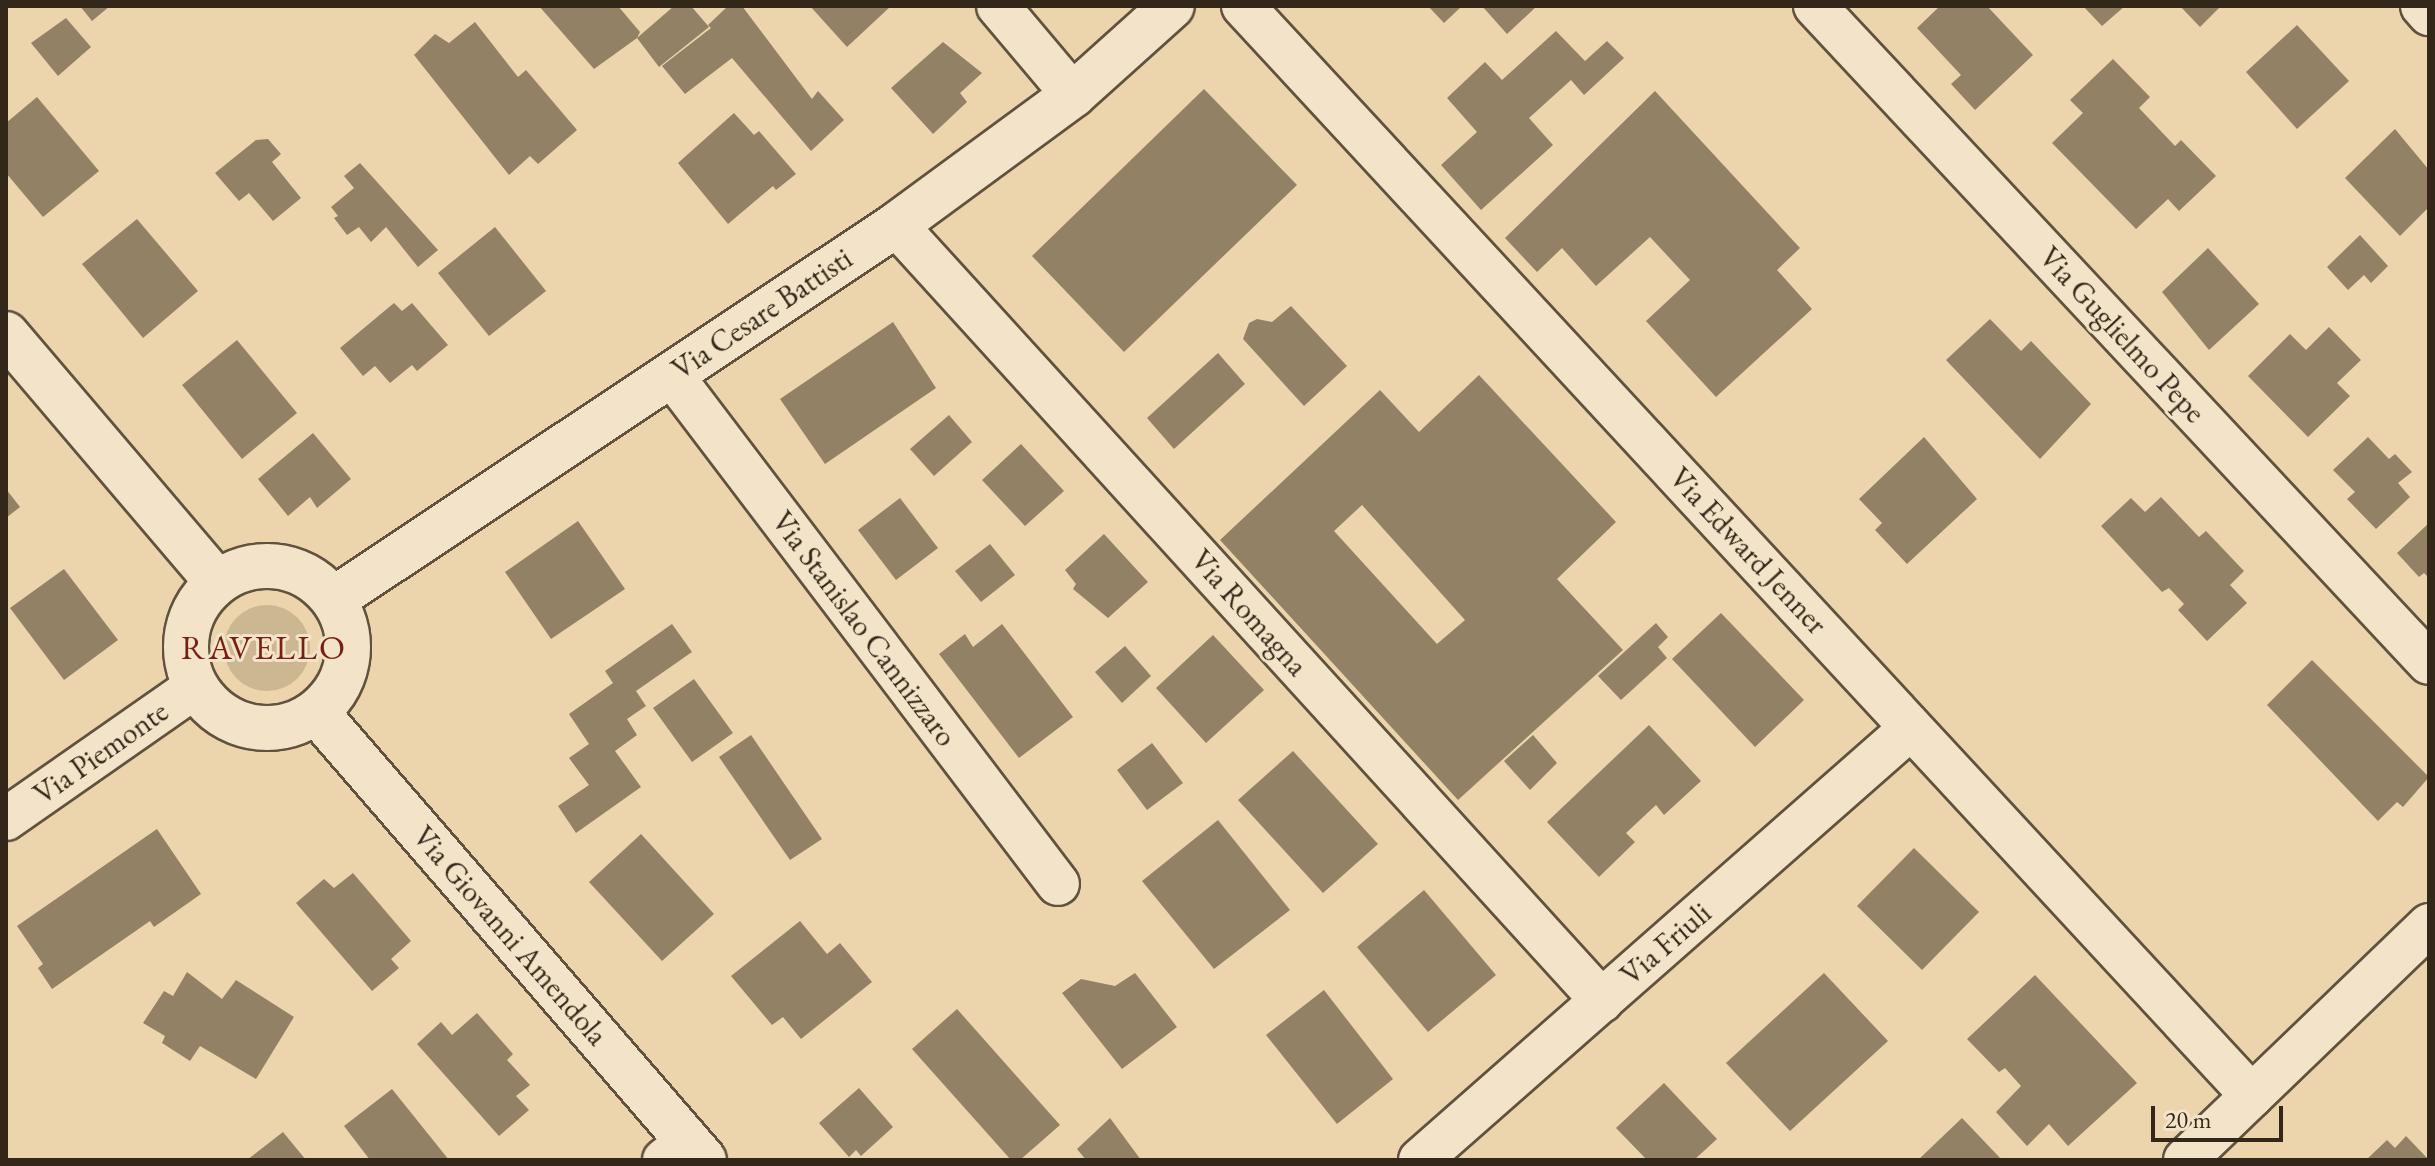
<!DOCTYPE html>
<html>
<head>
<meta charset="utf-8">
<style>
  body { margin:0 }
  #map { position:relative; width:2435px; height:1166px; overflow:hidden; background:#ecd5ac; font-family:"EB Garamond",serif }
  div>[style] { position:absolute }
  .green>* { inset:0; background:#ccb793 }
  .round { border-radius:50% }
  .building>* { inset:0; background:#938165 }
  .roads { filter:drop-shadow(2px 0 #60523e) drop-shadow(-2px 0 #60523e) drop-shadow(0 2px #60523e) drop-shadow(0 -2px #60523e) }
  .street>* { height:42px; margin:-21px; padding:0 21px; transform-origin:21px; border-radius:21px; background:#f3e4c9 }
  .secondary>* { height:44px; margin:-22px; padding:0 22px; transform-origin:22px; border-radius:22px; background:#f3e4c9 }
  .secondary>.ring { margin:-22px; padding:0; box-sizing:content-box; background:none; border:44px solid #f3e4c9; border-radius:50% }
  span { translate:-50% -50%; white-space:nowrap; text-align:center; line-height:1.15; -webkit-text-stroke:6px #f3e4c9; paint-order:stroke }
  .street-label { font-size:30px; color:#322719 }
  .quarter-label { font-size:34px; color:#7a1f14; letter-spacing:2px }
  .frame { position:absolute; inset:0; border:8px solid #322719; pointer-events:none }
  .scale { position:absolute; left:2151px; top:1106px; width:132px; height:36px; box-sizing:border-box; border:4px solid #322719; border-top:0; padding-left:10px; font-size:24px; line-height:28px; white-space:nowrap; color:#322719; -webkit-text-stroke:6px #f3e4c9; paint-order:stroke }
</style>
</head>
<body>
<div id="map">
  <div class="green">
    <i class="round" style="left:224px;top:605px;width:86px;height:86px"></i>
  </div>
  <div class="building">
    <i style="clip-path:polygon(80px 6px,110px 6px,92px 21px)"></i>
    <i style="clip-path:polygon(539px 6px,618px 6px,640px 32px,637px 38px,674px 6px,691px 6px,709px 27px,659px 67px,637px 38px,594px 69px)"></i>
    <i style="clip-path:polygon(728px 6px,742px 6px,812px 99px,818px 91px,844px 120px,811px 151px,732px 58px,685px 94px,662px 66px,711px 28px,708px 25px)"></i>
    <i style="clip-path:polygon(810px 6px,891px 6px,847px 47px)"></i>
    <i style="clip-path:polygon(1428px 6px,1462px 6px,1444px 23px)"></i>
    <i style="clip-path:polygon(1482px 6px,1537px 6px,1507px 34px)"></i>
    <i style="clip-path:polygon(1940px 6px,1987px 6px,2033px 55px,1975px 110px,1951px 84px,1961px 75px,1917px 28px)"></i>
    <i style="clip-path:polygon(2083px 6px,2125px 6px,2102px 26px)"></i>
    <i style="clip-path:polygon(2180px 6px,2221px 6px,2200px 27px)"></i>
    <i style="clip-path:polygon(66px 18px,91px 47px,58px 76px,31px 43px)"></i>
    <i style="clip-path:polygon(475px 22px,518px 77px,526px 70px,577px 130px,538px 164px,530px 156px,509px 175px,414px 55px,435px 34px,449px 43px)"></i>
    <i style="clip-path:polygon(2297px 25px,2349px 81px,2297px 129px,2246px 72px)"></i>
    <i style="clip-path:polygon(1556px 31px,1585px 61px,1607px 41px,1624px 58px,1584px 95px,1571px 80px,1529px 118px,1553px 145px,1481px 210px,1441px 165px,1477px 132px,1447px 98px,1485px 62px,1502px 80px)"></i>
    <i style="clip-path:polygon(943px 42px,982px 73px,960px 93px,967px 102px,933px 134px,891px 88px)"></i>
    <i style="clip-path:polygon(2113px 59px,2150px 97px,2139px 108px,2175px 146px,2181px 140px,2216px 176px,2179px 211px,2168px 199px,2136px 229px,2052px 143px,2083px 113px,2070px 100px)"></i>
    <i style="clip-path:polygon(1204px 89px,1297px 185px,1124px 352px,1032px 256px)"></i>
    <i style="clip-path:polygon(1655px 91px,1800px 248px,1777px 270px,1812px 309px,1716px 397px,1646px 321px,1690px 280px,1650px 237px,1596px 286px,1562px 248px,1537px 272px,1505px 238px)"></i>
    <i style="clip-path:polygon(37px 97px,99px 171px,43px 217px,6px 173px,6px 123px)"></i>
    <i style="clip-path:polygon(734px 113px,754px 135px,759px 131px,796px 174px,776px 190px,773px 186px,728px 224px,678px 163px)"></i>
    <i style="clip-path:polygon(2395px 129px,2429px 170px,2429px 207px,2400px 236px,2345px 178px)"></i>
    <i style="clip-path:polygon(268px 139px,281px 154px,272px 162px,301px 198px,273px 221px,249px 193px,239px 201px,215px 173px,256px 140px)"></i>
    <i style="clip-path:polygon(360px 163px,438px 250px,418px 267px,386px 227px,371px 242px,359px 227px,347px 235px,334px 218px,338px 216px,331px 207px,354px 188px,344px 176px)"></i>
    <i style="clip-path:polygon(137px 219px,198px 291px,143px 338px,82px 264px)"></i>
    <i style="clip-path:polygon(495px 227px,546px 291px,489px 336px,438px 273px)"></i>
    <i style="clip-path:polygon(2360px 235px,2388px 266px,2371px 283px,2364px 275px,2348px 290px,2327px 267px)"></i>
    <i style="clip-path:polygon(2208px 248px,2259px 304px,2209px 350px,2162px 292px)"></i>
    <i style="clip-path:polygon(394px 303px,402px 311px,412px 303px,448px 345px,417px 371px,412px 365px,390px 383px,375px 366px,363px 376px,340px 348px)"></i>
    <i style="clip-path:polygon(1291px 306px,1347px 366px,1304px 406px,1243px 339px,1249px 323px,1257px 319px,1272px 322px)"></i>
    <i style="clip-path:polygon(1990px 319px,2021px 351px,2031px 341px,2091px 404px,2040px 459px,1946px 360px)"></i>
    <i style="clip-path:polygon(893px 322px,936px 388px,825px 464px,780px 399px)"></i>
    <i style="clip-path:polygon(2329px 327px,2361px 360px,2337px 383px,2350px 396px,2308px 437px,2248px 376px,2290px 334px,2306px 350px)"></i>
    <i style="clip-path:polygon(237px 340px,297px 413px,242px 459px,182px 385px)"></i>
    <i style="clip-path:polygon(1218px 353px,1245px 384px,1174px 449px,1147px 418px)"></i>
    <i style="clip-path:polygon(evenodd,1479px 375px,1616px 522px,1557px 579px,1623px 650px,1458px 800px,1220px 540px,1380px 390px,1419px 432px,1479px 375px,1362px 505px,1465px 620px,1437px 644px,1334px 531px,1362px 505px)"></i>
    <i style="clip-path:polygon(949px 415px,972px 442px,934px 476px,910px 449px)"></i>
    <i style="clip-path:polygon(313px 433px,351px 479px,317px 508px,310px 497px,288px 516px,258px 479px)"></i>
    <i style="clip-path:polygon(1924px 437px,1977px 499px,1907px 564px,1875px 530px,1882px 523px,1859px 499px)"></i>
    <i style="clip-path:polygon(2368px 437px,2389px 459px,2395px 454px,2412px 472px,2398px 483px,2410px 497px,2376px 529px,2347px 499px,2355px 492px,2333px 470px)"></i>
    <i style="clip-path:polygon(1021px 444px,1064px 491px,1025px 526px,982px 480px)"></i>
    <i style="clip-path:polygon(6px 489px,20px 507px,6px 518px)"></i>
    <i style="clip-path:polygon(2161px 497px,2199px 537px,2206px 531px,2244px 571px,2230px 585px,2247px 603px,2207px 641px,2178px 610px,2184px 604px,2169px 588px,2162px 592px,2101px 526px,2131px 498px,2145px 512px)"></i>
    <i style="clip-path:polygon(900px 498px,938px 548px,896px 580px,858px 530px)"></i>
    <i style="clip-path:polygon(578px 521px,625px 589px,551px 639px,505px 572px)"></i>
    <i style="clip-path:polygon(2429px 523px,2429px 578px,2424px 573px,2419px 577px,2397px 553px)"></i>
    <i style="clip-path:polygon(1104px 534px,1148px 582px,1108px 618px,1073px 589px,1076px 584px,1065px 570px)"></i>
    <i style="clip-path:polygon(990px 544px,1015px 575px,981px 602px,955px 571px)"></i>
    <i style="clip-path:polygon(64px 569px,118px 640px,64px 680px,10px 608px)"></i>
    <i style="clip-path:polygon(1721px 613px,1804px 700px,1755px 747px,1672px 659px)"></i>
    <i style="clip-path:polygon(1656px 623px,1668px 637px,1658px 647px,1667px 658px,1621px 700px,1598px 676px)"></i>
    <i style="clip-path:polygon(672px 624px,692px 652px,636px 691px,646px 706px,627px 719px,637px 735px,615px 751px,641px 787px,576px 833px,558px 806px,589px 785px,569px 758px,589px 744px,569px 714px,613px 683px,605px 671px)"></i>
    <i style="clip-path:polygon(1002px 624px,1073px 717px,1019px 758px,939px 654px,965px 634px,973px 647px)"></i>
    <i style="clip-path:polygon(1213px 635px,1264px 690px,1206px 743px,1156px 688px)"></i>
    <i style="clip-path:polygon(1125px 646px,1151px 676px,1122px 703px,1095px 672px)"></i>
    <i style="clip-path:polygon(2312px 660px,2429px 777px,2403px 807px,2397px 802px,2378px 821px,2267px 705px)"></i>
    <i style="clip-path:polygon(694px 679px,733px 733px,692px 762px,653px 708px)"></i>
    <i style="clip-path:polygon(1649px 725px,1701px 781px,1664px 815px,1656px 805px,1626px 833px,1635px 842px,1599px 877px,1547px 822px)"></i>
    <i style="clip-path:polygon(751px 735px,822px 839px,790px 860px,719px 757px)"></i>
    <i style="clip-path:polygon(1533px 735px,1557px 763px,1530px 790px,1504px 761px)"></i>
    <i style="clip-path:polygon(1152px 743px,1183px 783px,1147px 810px,1117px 770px)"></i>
    <i style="clip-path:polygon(1293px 751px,1378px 844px,1323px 893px,1238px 800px)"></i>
    <i style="clip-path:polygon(1218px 820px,1290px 910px,1214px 969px,1142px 881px)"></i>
    <i style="clip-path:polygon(157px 829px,201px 894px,154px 927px,150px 921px,52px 989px,38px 968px,43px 964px,17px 926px)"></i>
    <i style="clip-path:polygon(641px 834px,714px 914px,662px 961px,589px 882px)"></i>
    <i style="clip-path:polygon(1914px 848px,1979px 912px,1922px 970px,1857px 906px)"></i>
    <i style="clip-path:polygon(353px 873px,411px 941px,391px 959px,399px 968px,372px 991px,296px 903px,324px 879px,334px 888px)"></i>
    <i style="clip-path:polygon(1424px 890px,1496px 975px,1428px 1032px,1357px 947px)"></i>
    <i style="clip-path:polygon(800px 921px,827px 954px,840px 943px,872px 982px,801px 1039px,783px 1017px,772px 1025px,731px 976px)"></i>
    <i style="clip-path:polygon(187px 972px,222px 999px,236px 980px,294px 1017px,256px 1079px,200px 1046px,190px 1061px,162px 1043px,165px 1036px,143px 1023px,164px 991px,173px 996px)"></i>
    <i style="clip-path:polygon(1135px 973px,1177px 1027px,1122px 1069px,1062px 993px,1081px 979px,1115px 986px)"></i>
    <i style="clip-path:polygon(1824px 973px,1888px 1041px,1790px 1131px,1726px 1063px)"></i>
    <i style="clip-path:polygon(2035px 975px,2137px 1083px,2068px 1146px,2049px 1124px,2027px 1146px,1996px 1112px,2021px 1086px,2005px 1068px,1999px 1072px,1967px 1039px)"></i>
    <i style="clip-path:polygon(1324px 990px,1393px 1079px,1337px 1124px,1266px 1035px)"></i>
    <i style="clip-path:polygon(957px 1009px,1060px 1125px,1020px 1160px,1011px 1160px,912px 1049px)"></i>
    <i style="clip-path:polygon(477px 1013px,513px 1054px,507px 1060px,530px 1085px,516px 1096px,529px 1110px,499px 1136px,417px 1044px,441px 1022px,452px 1035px)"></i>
    <i style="clip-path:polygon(1664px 1083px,1717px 1139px,1694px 1160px,1647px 1160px,1616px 1128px)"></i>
    <i style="clip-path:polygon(859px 1088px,893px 1127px,861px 1156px,856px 1150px,849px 1157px,819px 1123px)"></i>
    <i style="clip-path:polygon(392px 1089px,449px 1160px,370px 1160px,344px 1126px)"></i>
    <i style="clip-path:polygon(1110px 1118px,1141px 1160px,1086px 1160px,1077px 1149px)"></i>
    <i style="clip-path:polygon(1962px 1118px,2002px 1160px,1918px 1160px)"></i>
    <i style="clip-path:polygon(283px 1132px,306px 1160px,247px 1160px)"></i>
    <i style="clip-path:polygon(2406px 1136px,2429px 1160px,2366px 1160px,2387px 1140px,2395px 1148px)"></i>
  </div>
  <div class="roads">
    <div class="street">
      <i style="left:998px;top:6px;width:116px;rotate:49.9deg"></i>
      <i style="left:1243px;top:6px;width:1485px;rotate:47.21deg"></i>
      <i style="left:1815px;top:6px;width:899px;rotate:46.94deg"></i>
      <i style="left:2422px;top:6px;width:11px;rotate:49deg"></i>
      <i style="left:896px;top:225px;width:1049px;rotate:47.7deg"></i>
      <i style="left:671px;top:374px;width:640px;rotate:52.81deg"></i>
      <i style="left:6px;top:819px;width:231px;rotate:-34.9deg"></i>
      <i style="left:664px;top:1160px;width:31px;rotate:-38deg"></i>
      <i style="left:1420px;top:1160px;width:654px;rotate:-41.34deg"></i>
      <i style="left:2185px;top:1160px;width:339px;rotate:-43.9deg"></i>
    </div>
    <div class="secondary">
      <i style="left:6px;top:334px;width:326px;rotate:49.6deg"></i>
      <i class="ring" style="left:186px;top:566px;width:118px;height:118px"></i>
      <i style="left:334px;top:599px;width:675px;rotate:-33.64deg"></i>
      <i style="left:896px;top:225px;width:220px;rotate:-36.3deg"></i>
      <i style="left:1073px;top:95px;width:133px;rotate:-42deg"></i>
      <i style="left:317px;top:713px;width:591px;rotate:49.11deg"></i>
    </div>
  </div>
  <div class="street-label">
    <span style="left:762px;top:314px;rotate:-34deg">Via Cesare Battisti</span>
    <span style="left:2122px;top:335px;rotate:47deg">Via Guglielmo Pepe</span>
    <span style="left:1748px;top:551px;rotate:47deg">Via Edward Jenner</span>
    <span style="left:1249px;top:613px;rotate:48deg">Via Romagna</span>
    <span style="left:864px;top:629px;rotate:53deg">Via Stanislao Cannizzaro</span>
    <span style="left:101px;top:753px;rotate:-35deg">Via Piemonte</span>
    <span style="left:510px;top:936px;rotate:49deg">Via Giovanni Amendola</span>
    <span style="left:1666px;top:944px;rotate:-41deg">Via Friuli</span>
  </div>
  <div class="quarter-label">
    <span style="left:264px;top:648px">RAVELLO</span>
  </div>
  <div class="frame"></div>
  <div class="scale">20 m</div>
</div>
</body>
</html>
